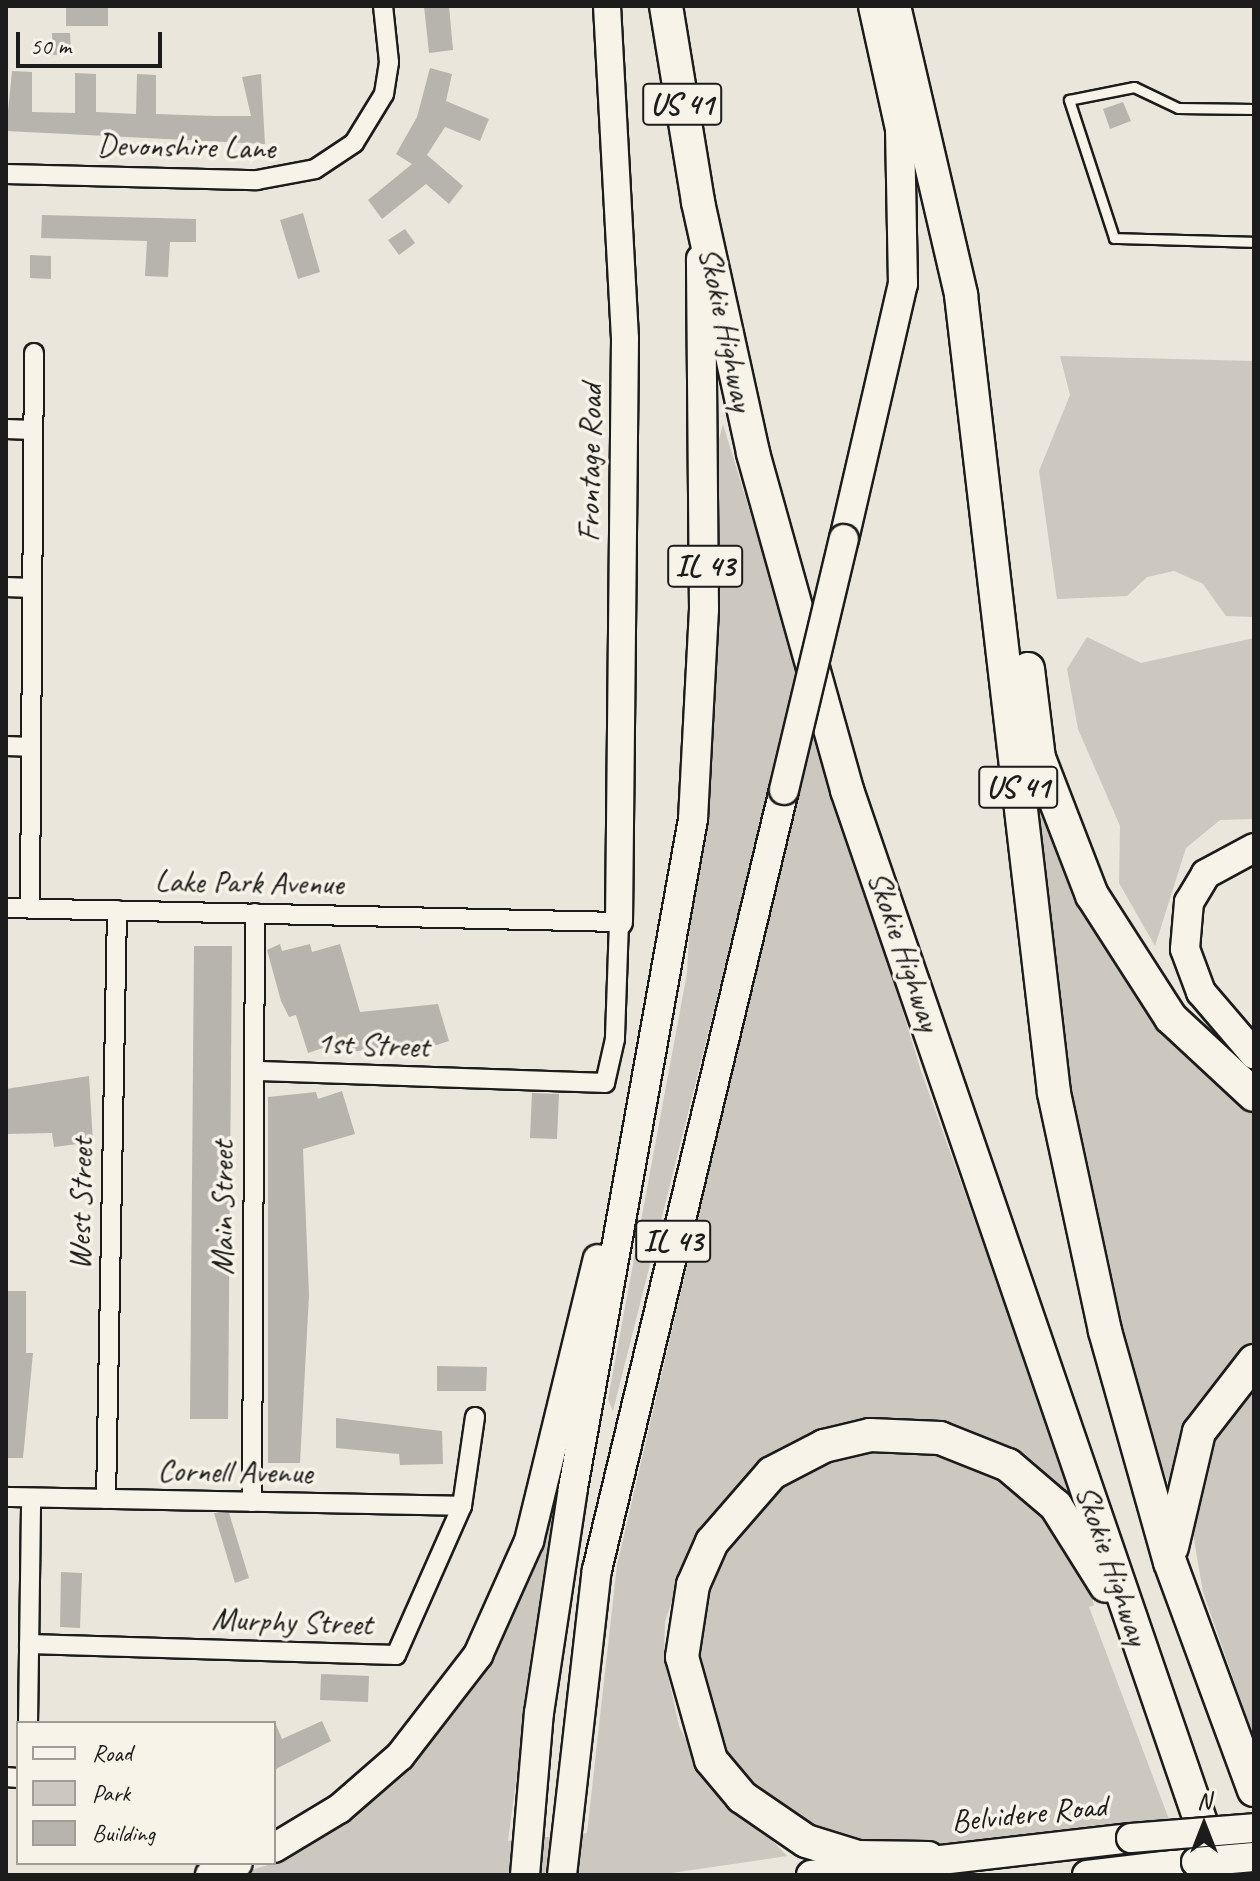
<!DOCTYPE html>
<html>
<head>
<meta charset="utf-8">
<style>
  body { margin:0 }
  #map { position:relative; width:1260px; height:1881px; overflow:hidden; background:#eae6dc; font-family:Caveat,sans-serif }
  div>[style] { position:absolute }
  .green>* { inset:0; background:#ccc8c0 }
  .building>* { inset:0; background:#b6b4ac }
  .roads { filter:drop-shadow(2px 0 #1c1c1c) drop-shadow(-2px 0 #1c1c1c) drop-shadow(0 2px #1c1c1c) drop-shadow(0 -2px #1c1c1c) }
  .lane>* { height:9px; margin:-4.5px; padding:0 4.5px; transform-origin:4.5px; border-radius:4.5px; background:#f7f3e8 }
  .street>* { height:18px; margin:-9px; padding:0 9px; transform-origin:9px; border-radius:9px; background:#f7f3e8 }
  .secondary>* { height:26px; margin:-13px; padding:0 13px; transform-origin:13px; border-radius:13px; background:#f7f3e8 }
  .primary>* { height:28px; margin:-14px; padding:0 14px; transform-origin:14px; border-radius:14px; background:#f7f3e8 }
  .highway>* { height:32px; margin:-16px; padding:0 16px; transform-origin:16px; border-radius:16px; background:#f7f3e8 }
  .bridges { filter:drop-shadow(2px 0 #1c1c1c) drop-shadow(-2px 0 #1c1c1c) drop-shadow(0 2px #1c1c1c) drop-shadow(0 -2px #1c1c1c) }
  .primary-bridge>* { height:28px; margin:-14px; padding:0 14px; transform-origin:14px; border-radius:14px; background:#f7f3e8 }
  span { translate:-50% -50%; white-space:nowrap; text-align:center; line-height:1.15; -webkit-text-stroke:7px #f7f3e8; paint-order:stroke }
  .shield-label span { padding:2px 6px; background:#f7f3e8; border:2px solid; border-radius:6px; -webkit-text-stroke-width:0 }
  .shield-label { font-size:30px; color:#1c1c1c; font-weight:700 }
  .street-label { font-size:32px; color:#1c1c1c }
  .frame { position:absolute; inset:0; border:8px solid #1c1c1c; pointer-events:none }
  .legend { position:absolute; left:16px; top:1721px; width:260px; height:144px; box-sizing:border-box; background:#f7f3e8; border:2px solid #9f9d96; margin:0; padding:10px 14px; list-style:none; font-size:24px; color:#1c1c1c }
  .legend li { display:flex; align-items:center; gap:16px; height:40px }
  .legend b { width:40px; border:2px solid #9f9d96 }
  .north { position:absolute; left:1164px; top:1785px; width:80px; height:80px; -webkit-text-stroke:6px #f7f3e8; paint-order:stroke; rotate:0deg; font-size:22px; font-weight:700; line-height:32px; text-align:center; color:#1c1c1c }
  .north::after { content:''; display:block; margin:auto; width:28px; height:36px; background:#1c1c1c; clip-path:polygon(50% 0,100% 100%,50% 72%,0 100%) }
  .scale { position:absolute; left:16px; top:32px; width:146px; height:36px; box-sizing:border-box; border:4px solid #1c1c1c; border-top:0; padding-left:10px; font-size:24px; line-height:28px; white-space:nowrap; color:#1c1c1c; -webkit-text-stroke:6px #f7f3e8; paint-order:stroke }
</style>
</head>
<body>
<div id="map">
  <div class="green">
    <i style="clip-path:polygon(1060px 356px,1254px 361px,1254px 617px,1226px 616px,1203px 584px,1174px 571px,1147px 577px,1127px 596px,1057px 599px,1039px 471px,1070px 395px)"></i>
    <i style="clip-path:polygon(723px 424px,921px 1071px,1100px 1569px,960px 1430px,772px 1457px,732px 1491px,694px 1550px,689px 1548px,665px 1622px,664px 1657px,679px 1726px,696px 1760px,787px 1856px,658px 1875px,236px 1875px,274px 1863px,413px 1753px,559px 1466px,508px 1841px,587px 1833px,617px 1565px,792px 817px,775px 768px,613px 1411px,608px 1399px,687px 973px,715px 454px)"></i>
    <i style="clip-path:polygon(1087px 637px,1141px 663px,1254px 638px,1254px 819px,1220px 820px,1186px 848px,1155px 946px,1119px 883px,1120px 826px,1078px 729px,1067px 669px)"></i>
    <i style="clip-path:polygon(1017px 663px,1042px 807px,1084px 910px,1156px 1017px,1254px 1112px,1254px 1346px,1194px 1419px,1170px 1487px,1136px 1404px,1076px 1150px)"></i>
    <i style="clip-path:polygon(1254px 1370px,1254px 1738px,1203px 1592px,1190px 1516px,1206px 1441px)"></i>
    <i style="clip-path:polygon(851px 1447px,962px 1455px,1037px 1502px,1075px 1558px,1094px 1605px,1089px 1607px,1190px 1875px,1127px 1875px,1108px 1824px,892px 1849px,801px 1827px,729px 1767px,696px 1697px,700px 1583px,764px 1487px)"></i>
  </div>
  <div class="building">
    <i style="clip-path:polygon(66px 6px,108px 6px,108px 26px,66px 26px)"></i>
    <i style="clip-path:polygon(424px 6px,449px 6px,453px 50px,429px 53px)"></i>
    <i style="clip-path:polygon(52px 33px,70px 33px,71px 54px,53px 55px)"></i>
    <i style="clip-path:polygon(430px 68px,452px 74px,446px 101px,489px 119px,480px 141px,445px 127px,427px 155px,463px 186px,449px 204px,426px 184px,382px 219px,368px 200px,412px 164px,396px 154px,417px 117px)"></i>
    <i style="clip-path:polygon(12px 71px,32px 72px,32px 112px,75px 113px,75px 73px,96px 74px,96px 112px,136px 114px,137px 74px,156px 75px,156px 114px,214px 116px,251px 116px,242px 77px,261px 74px,265px 144px,6px 131px)"></i>
    <i style="clip-path:polygon(1123px 102px,1131px 121px,1110px 129px,1103px 109px)"></i>
    <i style="clip-path:polygon(303px 213px,320px 272px,298px 279px,280px 220px)"></i>
    <i style="clip-path:polygon(42px 215px,196px 219px,196px 242px,170px 242px,168px 277px,145px 276px,147px 241px,41px 238px)"></i>
    <i style="clip-path:polygon(405px 229px,415px 243px,399px 255px,388px 240px)"></i>
    <i style="clip-path:polygon(30px 255px,51px 256px,51px 279px,30px 278px)"></i>
    <i style="clip-path:polygon(280px 944px,282px 951px,310px 944px,312px 952px,340px 944px,360px 1012px,438px 1004px,449px 1041px,409px 1054px,405px 1044px,345px 1053px,341px 1042px,308px 1053px,296px 1015px,289px 1017px,281px 1001px,267px 950px)"></i>
    <i style="clip-path:polygon(194px 946px,232px 946px,228px 1419px,190px 1419px)"></i>
    <i style="clip-path:polygon(89px 1076px,93px 1142px,54px 1147px,52px 1133px,6px 1134px,6px 1089px)"></i>
    <i style="clip-path:polygon(342px 1091px,355px 1134px,303px 1149px,309px 1295px,300px 1463px,268px 1463px,268px 1097px,316px 1092px,318px 1099px)"></i>
    <i style="clip-path:polygon(532px 1093px,559px 1094px,557px 1139px,530px 1138px)"></i>
    <i style="clip-path:polygon(6px 1291px,26px 1291px,26px 1353px,33px 1353px,23px 1458px,6px 1458px)"></i>
    <i style="clip-path:polygon(437px 1366px,487px 1367px,486px 1391px,437px 1391px)"></i>
    <i style="clip-path:polygon(336px 1418px,442px 1431px,443px 1464px,400px 1465px,399px 1454px,336px 1448px)"></i>
    <i style="clip-path:polygon(214px 1513px,229px 1513px,249px 1578px,235px 1583px)"></i>
    <i style="clip-path:polygon(61px 1572px,82px 1573px,80px 1628px,60px 1627px)"></i>
    <i style="clip-path:polygon(321px 1674px,369px 1676px,368px 1702px,320px 1700px)"></i>
    <i style="clip-path:polygon(274px 1720px,282px 1739px,322px 1721px,331px 1741px,274px 1770px)"></i>
  </div>
  <div class="roads">
    <div class="lane">
      <i style="left:1254px;top:109px;width:76px;rotate:-179.2deg"></i>
      <i style="left:1178px;top:108px;width:49px;rotate:-154.5deg"></i>
      <i style="left:1134px;top:87px;width:66px;rotate:168.7deg"></i>
      <i style="left:1069px;top:100px;width:145px;rotate:71.9deg"></i>
      <i style="left:1114px;top:238px;width:140px;rotate:1.6deg"></i>
    </div>
    <div class="street">
      <i style="left:6px;top:174px;width:251px;rotate:1.4deg"></i>
      <i style="left:257px;top:180px;width:59px;rotate:-10.7deg"></i>
      <i style="left:315px;top:169px;width:47px;rotate:-33.7deg"></i>
      <i style="left:354px;top:143px;width:57px;rotate:-58.5deg"></i>
      <i style="left:384px;top:94px;width:32px;rotate:-81deg"></i>
      <i style="left:389px;top:62px;width:56px;rotate:-96.1deg"></i>
      <i style="left:6px;top:429px;width:27px;rotate:2deg"></i>
      <i style="left:6px;top:587px;width:26px;rotate:2deg"></i>
      <i style="left:6px;top:746px;width:25px;rotate:2deg"></i>
      <i style="left:6px;top:908px;width:613px;rotate:1.31deg"></i>
      <i style="left:619px;top:922px;width:117px;rotate:92deg"></i>
      <i style="left:615px;top:1039px;width:45px;rotate:102.8deg"></i>
      <i style="left:605px;top:1083px;width:351px;rotate:-178deg"></i>
      <i style="left:30px;top:908px;width:555px;rotate:-89.59deg"></i>
      <i style="left:6px;top:1497px;width:456px;rotate:1.1deg"></i>
      <i style="left:106px;top:1499px;width:589px;rotate:-88.93deg"></i>
      <i style="left:252px;top:1502px;width:589px;rotate:-89.71deg"></i>
      <i style="left:29px;top:1644px;width:367px;rotate:1.7deg"></i>
      <i style="left:396px;top:1655px;width:163px;rotate:-66.1deg"></i>
      <i style="left:462px;top:1506px;width:90px;rotate:-81.7deg"></i>
      <i style="left:28px;top:1723px;width:225px;rotate:-89.2deg"></i>
      <i style="left:6px;top:1777px;width:12px;rotate:5deg"></i>
    </div>
    <div class="secondary">
      <i style="left:607px;top:6px;width:333px;rotate:86.9deg"></i>
      <i style="left:625px;top:339px;width:583px;rotate:90.59deg"></i>
    </div>
    <div class="primary">
      <i style="left:844px;top:539px;width:262px;rotate:-77deg"></i>
      <i style="left:903px;top:284px;width:155px;rotate:-91.1deg"></i>
      <i style="left:900px;top:129px;width:126px;rotate:-102.4deg"></i>
      <i style="left:1254px;top:848px;width:55px;rotate:151.6deg"></i>
      <i style="left:1206px;top:874px;width:33px;rotate:121deg"></i>
      <i style="left:1189px;top:902px;width:47px;rotate:94.9deg"></i>
      <i style="left:1185px;top:949px;width:46px;rotate:69.6deg"></i>
      <i style="left:1201px;top:992px;width:82px;rotate:49.5deg"></i>
      <i style="left:274px;top:1848px;width:76px;rotate:-31deg"></i>
      <i style="left:339px;top:1809px;width:81px;rotate:-41deg"></i>
      <i style="left:400px;top:1756px;width:128px;rotate:-52.3deg"></i>
      <i style="left:478px;top:1655px;width:125px;rotate:-65.9deg"></i>
      <i style="left:529px;top:1541px;width:290px;rotate:-76.3deg"></i>
      <i style="left:210px;top:1875px;width:30px;rotate:-23deg"></i>
      <i style="left:525px;top:1875px;width:163px;rotate:-85.1deg"></i>
      <i style="left:539px;top:1713px;width:228px;rotate:-81.4deg"></i>
      <i style="left:573px;top:1488px;width:680px;rotate:-79.83deg"></i>
      <i style="left:693px;top:819px;width:210px;rotate:-87deg"></i>
      <i style="left:704px;top:609px;width:350px;rotate:-90.5deg"></i>
      <i style="left:562px;top:1875px;width:307px;rotate:-83.5deg"></i>
      <i style="left:597px;top:1570px;width:802px;rotate:-76.52deg"></i>
      <i style="left:811px;top:1875px;width:322px;rotate:-6.6deg"></i>
      <i style="left:1087px;top:1875px;width:110px;rotate:-6.8deg"></i>
    </div>
    <div class="highway">
      <i style="left:666px;top:6px;width:199px;rotate:80.7deg"></i>
      <i style="left:698px;top:202px;width:257px;rotate:77.6deg"></i>
      <i style="left:753px;top:453px;width:350px;rotate:74.4deg"></i>
      <i style="left:847px;top:790px;width:1147px;rotate:71.08deg"></i>
      <i style="left:894px;top:6px;width:297px;rotate:76.9deg"></i>
      <i style="left:961px;top:295px;width:803px;rotate:83.35deg"></i>
      <i style="left:1054px;top:1093px;width:243px;rotate:77.9deg"></i>
      <i style="left:1105px;top:1331px;width:240px;rotate:74.3deg"></i>
      <i style="left:1170px;top:1562px;width:243px;rotate:69.8deg"></i>
      <i style="left:1028px;top:669px;width:90px;rotate:83deg"></i>
      <i style="left:1039px;top:758px;width:147px;rotate:68.9deg"></i>
      <i style="left:1092px;top:895px;width:146px;rotate:57.3deg"></i>
      <i style="left:1171px;top:1018px;width:113px;rotate:42.9deg"></i>
      <i style="left:1172px;top:1547px;width:118px;rotate:-76.8deg"></i>
      <i style="left:1199px;top:1432px;width:90px;rotate:-52.2deg"></i>
      <i style="left:928px;top:1858px;width:70px;rotate:-179.2deg"></i>
      <i style="left:858px;top:1857px;width:54px;rotate:-162.9deg"></i>
      <i style="left:806px;top:1841px;width:78px;rotate:-145.5deg"></i>
      <i style="left:742px;top:1797px;width:48px;rotate:-130deg"></i>
      <i style="left:711px;top:1760px;width:107px;rotate:-105.7deg"></i>
      <i style="left:682px;top:1657px;width:73px;rotate:-81.3deg"></i>
      <i style="left:693px;top:1585px;width:47px;rotate:-66.2deg"></i>
      <i style="left:712px;top:1542px;width:91px;rotate:-49deg"></i>
      <i style="left:772px;top:1473px;width:59px;rotate:-27.4deg"></i>
      <i style="left:824px;top:1446px;width:47px;rotate:-13.4deg"></i>
      <i style="left:870px;top:1435px;width:70px;rotate:2.5deg"></i>
      <i style="left:940px;top:1438px;width:73px;rotate:21.7deg"></i>
      <i style="left:1008px;top:1465px;width:63px;rotate:40.5deg"></i>
      <i style="left:1056px;top:1506px;width:94px;rotate:58deg"></i>
    </div>
  </div>
  <div class="bridges">
    <div class="primary-bridge">
      <i style="left:784px;top:790px;width:258px;rotate:-76.6deg"></i>
      <i style="left:1131px;top:1838px;width:123px;rotate:-4.6deg"></i>
      <i style="left:1196px;top:1862px;width:58px;rotate:-4.9deg"></i>
    </div>
  </div>
  <div class="shield-label">
    <span style="left:682px;top:104px">US 41</span>
    <span style="left:705px;top:566px">IL 43</span>
    <span style="left:1018px;top:787px">US 41</span>
    <span style="left:673px;top:1241px">IL 43</span>
  </div>
  <div class="street-label">
    <span style="left:186px;top:147px;rotate:1deg">Devonshire Lane</span>
    <span style="left:726px;top:329px;rotate:78deg">Skokie Highway</span>
    <span style="left:590px;top:463px;rotate:-89deg">Frontage Road</span>
    <span style="left:249px;top:883px;rotate:1deg">Lake Park Avenue</span>
    <span style="left:904px;top:951px;rotate:71deg">Skokie Highway</span>
    <span style="left:373px;top:1045px;rotate:2deg">1st Street</span>
    <span style="left:81px;top:1204px;rotate:-89deg">West Street</span>
    <span style="left:223px;top:1208px;rotate:-90deg">Main Street</span>
    <span style="left:235px;top:1472px;rotate:1deg">Cornell Avenue</span>
    <span style="left:1112px;top:1565px;rotate:71deg">Skokie Highway</span>
    <span style="left:292px;top:1622px;rotate:2deg">Murphy Street</span>
    <span style="left:1029px;top:1814px;rotate:-6deg">Belvidere Road</span>
  </div>
  <div class="frame"></div>
  <ul class="legend">
  <li><b style="height:10px;background:#f7f3e8"></b>Road</li>
  <li><b style="height:22px;background:#ccc8c0"></b>Park</li>
  <li><b style="height:22px;background:#b6b4ac"></b>Building</li>
  </ul>
  <div class="north">N</div>
  <div class="scale">50 m</div>
</div>
</body>
</html>
